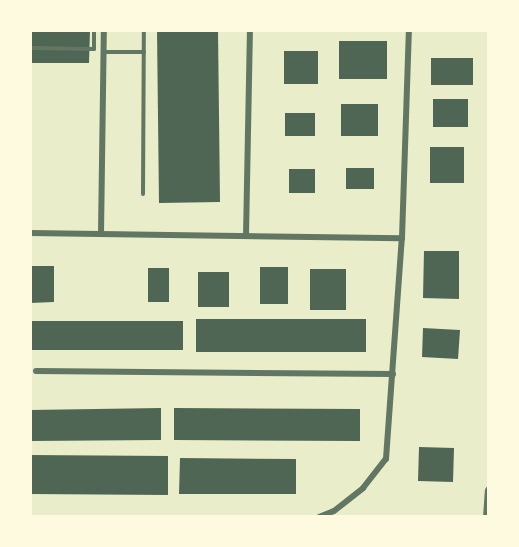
<!DOCTYPE html>
<html>
<head>
<meta charset="utf-8">
<style>
  body { margin:0 }
  #map { position:relative; width:519px; height:547px; overflow:hidden; background:#e9edc9; font-family:"Zilla Slab",serif }
  div>[style] { position:absolute }
  .building>* { inset:0; background:#4f6655 }
  .service>* { height:4px; margin:-2px; padding:0 2px; transform-origin:2px; border-radius:2px; background:#617663 }
  .minor>* { height:6px; margin:-3px; padding:0 3px; transform-origin:3px; border-radius:3px; background:#617663 }
  .tertiary>* { height:9px; margin:-4.5px; padding:0 4.5px; transform-origin:4.5px; border-radius:4.5px; background:#617663 }
  span { translate:-50% -50%; white-space:nowrap; text-align:center; line-height:1.15; -webkit-text-stroke:6px #fefae0; paint-order:stroke }
  .frame { position:absolute; inset:0; border:32px solid #fefae0; pointer-events:none }
</style>
</head>
<body>
<div id="map">
  <div class="building">
    <i style="clip-path:polygon(30px 30px,90px 30px,89px 63px,30px 63px)"></i>
    <i style="clip-path:polygon(157px 30px,218px 30px,220px 202px,159px 203px)"></i>
    <i style="clip-path:polygon(339px 41px,387px 41px,387px 79px,339px 79px)"></i>
    <i style="clip-path:polygon(284px 51px,318px 51px,318px 84px,284px 84px)"></i>
    <i style="clip-path:polygon(431px 58px,473px 58px,473px 85px,431px 85px)"></i>
    <i style="clip-path:polygon(433px 99px,468px 99px,468px 127px,433px 127px)"></i>
    <i style="clip-path:polygon(341px 104px,378px 104px,378px 136px,341px 136px)"></i>
    <i style="clip-path:polygon(285px 113px,315px 113px,315px 136px,285px 136px)"></i>
    <i style="clip-path:polygon(430px 147px,464px 147px,464px 183px,430px 183px)"></i>
    <i style="clip-path:polygon(346px 168px,374px 168px,374px 189px,346px 189px)"></i>
    <i style="clip-path:polygon(289px 169px,315px 169px,315px 193px,289px 193px)"></i>
    <i style="clip-path:polygon(424px 251px,459px 251px,459px 299px,423px 298px)"></i>
    <i style="clip-path:polygon(30px 266px,54px 266px,54px 302px,30px 303px)"></i>
    <i style="clip-path:polygon(260px 267px,288px 267px,288px 304px,260px 304px)"></i>
    <i style="clip-path:polygon(148px 268px,169px 268px,169px 302px,148px 302px)"></i>
    <i style="clip-path:polygon(310px 269px,346px 269px,346px 310px,310px 310px)"></i>
    <i style="clip-path:polygon(198px 272px,229px 272px,229px 307px,198px 307px)"></i>
    <i style="clip-path:polygon(196px 319px,366px 319px,366px 352px,196px 352px)"></i>
    <i style="clip-path:polygon(30px 321px,183px 321px,183px 350px,30px 350px)"></i>
    <i style="clip-path:polygon(423px 328px,460px 330px,458px 359px,422px 357px)"></i>
    <i style="clip-path:polygon(161px 408px,161px 440px,30px 441px,30px 410px)"></i>
    <i style="clip-path:polygon(174px 408px,360px 409px,360px 441px,174px 440px)"></i>
    <i style="clip-path:polygon(419px 447px,454px 448px,453px 482px,418px 481px)"></i>
    <i style="clip-path:polygon(30px 455px,168px 456px,168px 495px,30px 494px)"></i>
    <i style="clip-path:polygon(180px 458px,296px 459px,296px 494px,179px 494px)"></i>
  </div>
  <div class="service">
    <i style="left:32px;top:48px;width:62px;rotate:0.9deg"></i>
    <i style="left:94px;top:49px;width:19px;rotate:-90deg"></i>
    <i style="left:104px;top:52px;width:40px"></i>
    <i style="left:143px;top:194px;width:164px;rotate:-89.7deg"></i>
  </div>
  <div class="minor">
    <i style="left:30px;top:233px;width:372px;rotate:0.8deg"></i>
    <i style="left:101px;top:234px;width:204px;rotate:-89.2deg"></i>
    <i style="left:246px;top:236px;width:206px;rotate:-88.9deg"></i>
    <i style="left:36px;top:371px;width:357px;rotate:0.5deg"></i>
    <i style="left:319px;top:517px;width:16px;rotate:-22deg"></i>
    <i style="left:334px;top:511px;width:37px;rotate:-38deg"></i>
    <i style="left:363px;top:488px;width:37px;rotate:-52deg"></i>
    <i style="left:386px;top:459px;width:222px;rotate:-85.9deg"></i>
    <i style="left:402px;top:238px;width:208px;rotate:-88.1deg"></i>
  </div>
  <div class="tertiary">
    <i style="left:487px;top:517px;width:27px;rotate:-86deg"></i>
  </div>
  <div class="frame"></div>
</div>
</body>
</html>
